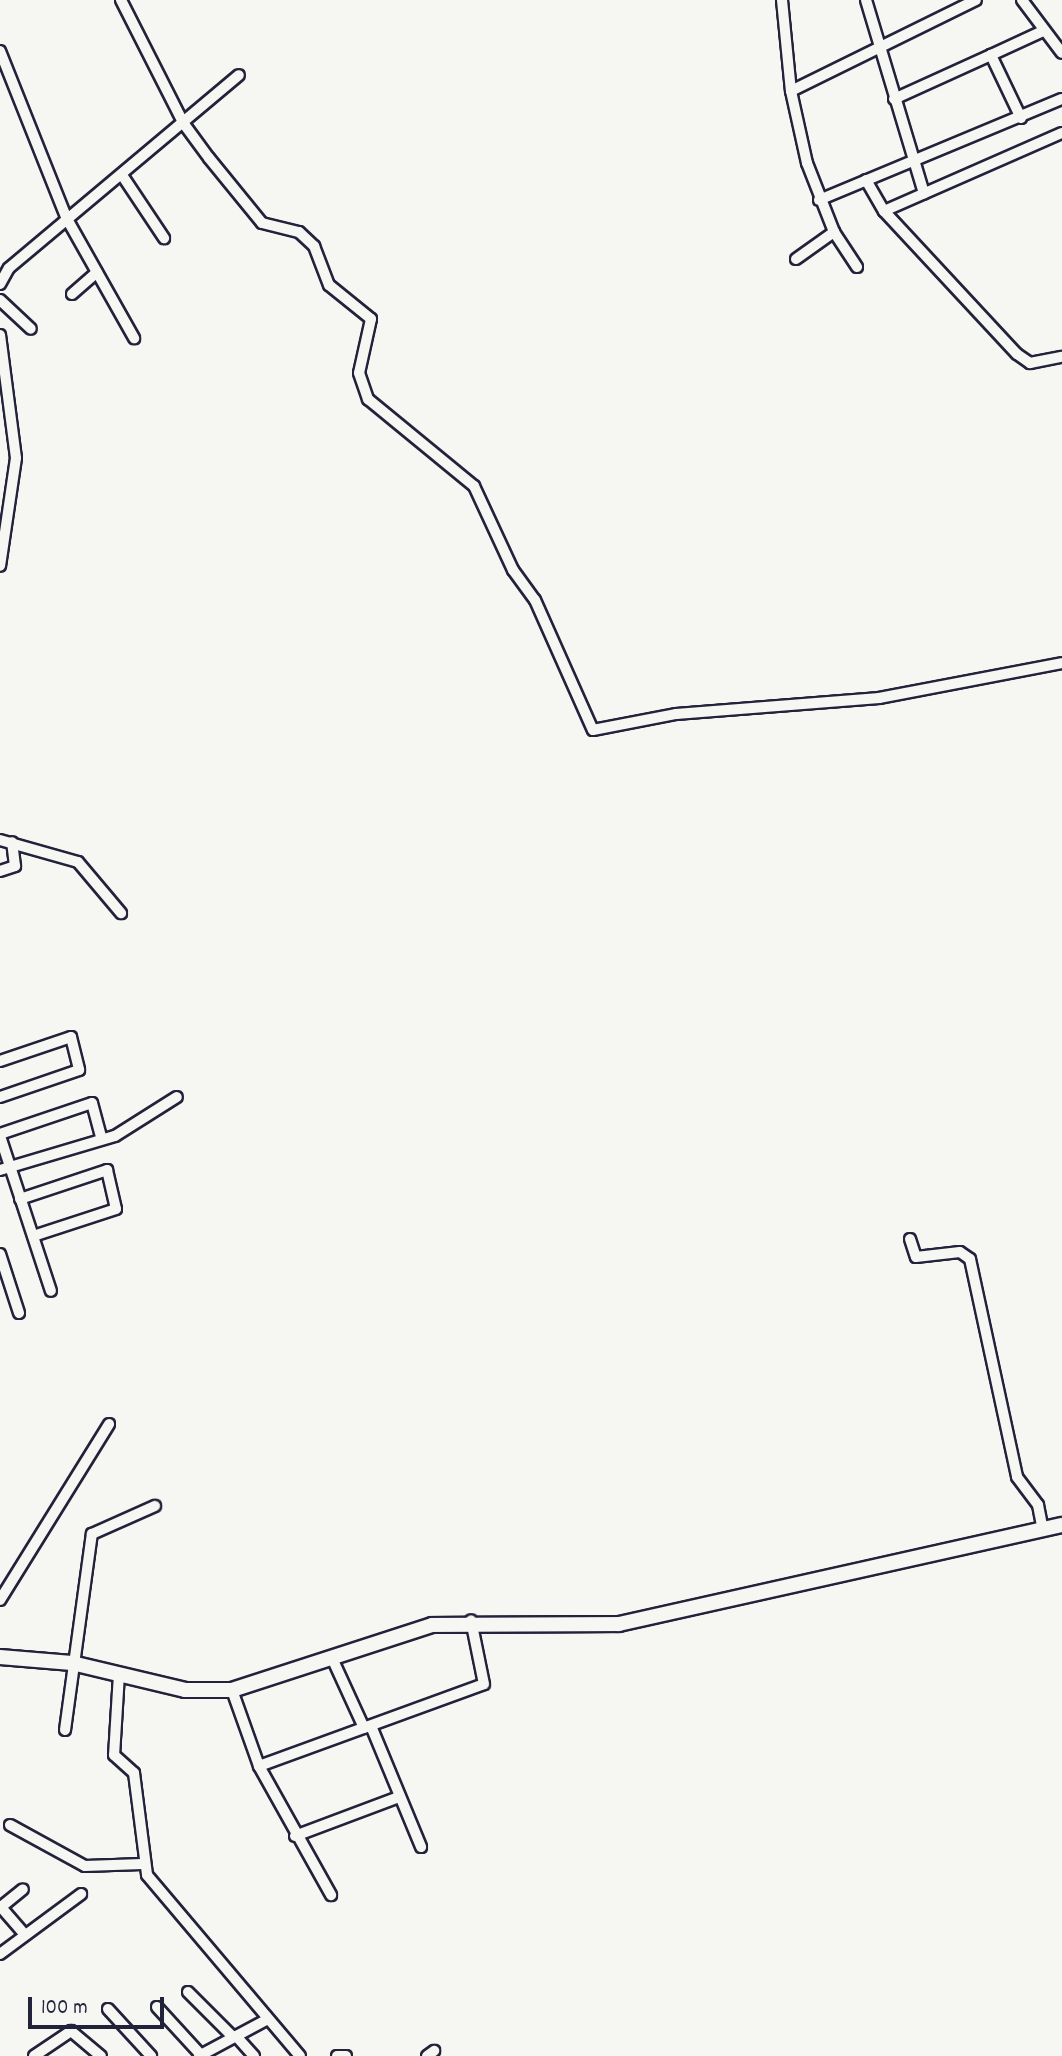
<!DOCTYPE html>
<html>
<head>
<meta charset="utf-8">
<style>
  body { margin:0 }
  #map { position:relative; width:1062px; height:2056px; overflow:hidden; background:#f6f6f2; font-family:Dekko,sans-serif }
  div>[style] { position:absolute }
  .roads { filter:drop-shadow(2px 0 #22223b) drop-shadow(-2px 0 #22223b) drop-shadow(0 2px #22223b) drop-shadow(0 -2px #22223b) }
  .street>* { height:10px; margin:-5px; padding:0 5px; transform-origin:5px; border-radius:5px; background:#f6f6f2 }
  .secondary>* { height:14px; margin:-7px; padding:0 7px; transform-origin:7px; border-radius:7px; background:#f6f6f2 }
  span { translate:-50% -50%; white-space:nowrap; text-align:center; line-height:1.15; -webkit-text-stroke:6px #f6f6f2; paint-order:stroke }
  .scale { position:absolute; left:28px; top:1997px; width:136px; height:32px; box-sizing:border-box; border:4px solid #22223b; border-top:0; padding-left:9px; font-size:21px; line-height:24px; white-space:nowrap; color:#22223b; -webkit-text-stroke:5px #f6f6f2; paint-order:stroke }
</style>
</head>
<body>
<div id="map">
  <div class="roads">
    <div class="street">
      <i style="left:121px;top:0;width:139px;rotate:63.1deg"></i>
      <i style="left:184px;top:124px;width:42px;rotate:53.7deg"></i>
      <i style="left:209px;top:158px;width:84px;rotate:50.8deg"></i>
      <i style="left:262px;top:223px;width:38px;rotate:14deg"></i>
      <i style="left:299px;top:232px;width:21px;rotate:43deg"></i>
      <i style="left:314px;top:246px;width:42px;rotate:69deg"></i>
      <i style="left:329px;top:285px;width:54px;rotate:39deg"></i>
      <i style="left:371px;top:319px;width:55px;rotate:102.5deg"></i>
      <i style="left:359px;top:373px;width:28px;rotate:71deg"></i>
      <i style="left:368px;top:399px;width:137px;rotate:39.4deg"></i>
      <i style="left:474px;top:486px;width:93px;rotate:65.1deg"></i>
      <i style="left:513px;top:570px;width:37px;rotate:54deg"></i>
      <i style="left:535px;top:600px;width:142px;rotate:66deg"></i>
      <i style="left:593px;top:730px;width:85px;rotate:-10.9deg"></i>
      <i style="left:676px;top:714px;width:204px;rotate:-4.5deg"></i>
      <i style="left:879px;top:698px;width:186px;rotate:-10.8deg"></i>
      <i style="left:782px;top:0;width:91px;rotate:84.4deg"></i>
      <i style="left:791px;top:91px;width:74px;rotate:77.5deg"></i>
      <i style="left:807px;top:163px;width:74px;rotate:68.6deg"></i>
      <i style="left:834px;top:232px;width:42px;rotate:56.7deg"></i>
      <i style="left:866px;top:0;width:202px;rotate:73.3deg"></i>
      <i style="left:1022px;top:0;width:66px;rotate:53deg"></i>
      <i style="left:0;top:51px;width:181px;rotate:68.3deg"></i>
      <i style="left:67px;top:219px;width:137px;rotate:60.6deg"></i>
      <i style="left:791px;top:91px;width:206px;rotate:-26.2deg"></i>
      <i style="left:894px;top:99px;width:107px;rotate:-24.4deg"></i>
      <i style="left:1021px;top:118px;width:70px;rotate:-115.5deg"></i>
      <i style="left:991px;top:55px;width:57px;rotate:-24.8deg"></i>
      <i style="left:122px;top:175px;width:76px;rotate:56.3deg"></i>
      <i style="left:866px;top:180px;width:36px;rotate:60deg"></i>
      <i style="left:884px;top:211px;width:195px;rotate:47.1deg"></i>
      <i style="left:1017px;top:354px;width:16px;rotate:35deg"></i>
      <i style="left:1030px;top:363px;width:33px;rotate:-11deg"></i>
      <i style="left:819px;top:200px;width:263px;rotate:-22.6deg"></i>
      <i style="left:884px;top:211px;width:194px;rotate:-23.7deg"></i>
      <i style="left:796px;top:259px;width:47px;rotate:-35.4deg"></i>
      <i style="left:0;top:284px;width:18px;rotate:-61deg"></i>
      <i style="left:9px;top:268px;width:300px;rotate:-40deg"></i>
      <i style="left:72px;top:294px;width:33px;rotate:-41deg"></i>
      <i style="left:0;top:300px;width:42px;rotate:43.1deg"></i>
      <i style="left:0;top:335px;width:124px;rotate:82.6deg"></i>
      <i style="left:16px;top:458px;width:109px;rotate:98.4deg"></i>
      <i style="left:0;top:840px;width:81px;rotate:15.8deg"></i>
      <i style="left:78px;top:862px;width:67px;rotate:49.9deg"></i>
      <i style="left:0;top:871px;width:16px;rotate:-18deg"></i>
      <i style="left:15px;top:866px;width:24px;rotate:-97deg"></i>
      <i style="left:0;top:1061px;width:75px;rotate:-18.7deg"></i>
      <i style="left:71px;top:1037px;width:34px;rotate:76deg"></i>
      <i style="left:79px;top:1070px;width:83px;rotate:161.1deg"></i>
      <i style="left:0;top:1134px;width:97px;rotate:-18.6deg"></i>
      <i style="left:92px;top:1103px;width:34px;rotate:75deg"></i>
      <i style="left:0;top:1136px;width:163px;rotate:71.8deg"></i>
      <i style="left:0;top:1170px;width:120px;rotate:-16.5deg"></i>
      <i style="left:115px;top:1136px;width:73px;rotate:-32.2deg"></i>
      <i style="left:20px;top:1199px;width:92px;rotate:-18.4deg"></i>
      <i style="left:107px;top:1170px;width:40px;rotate:77deg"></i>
      <i style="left:116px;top:1209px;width:87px;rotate:162deg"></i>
      <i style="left:910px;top:1239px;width:19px;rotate:72deg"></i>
      <i style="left:916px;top:1257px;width:44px;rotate:-6.5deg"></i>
      <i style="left:960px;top:1252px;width:12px;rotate:35deg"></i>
      <i style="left:970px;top:1259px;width:223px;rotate:77.8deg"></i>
      <i style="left:1017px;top:1477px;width:35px;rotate:53deg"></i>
      <i style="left:1038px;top:1505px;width:25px;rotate:79deg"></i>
      <i style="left:0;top:1254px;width:62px;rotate:72.1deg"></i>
      <i style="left:0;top:1600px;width:207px;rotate:-58.2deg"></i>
      <i style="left:332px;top:1658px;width:77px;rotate:65.4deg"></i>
      <i style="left:119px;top:1674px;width:81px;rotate:93.5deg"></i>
      <i style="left:114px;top:1755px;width:27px;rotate:42deg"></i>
      <i style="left:134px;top:1773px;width:103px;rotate:82.7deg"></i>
      <i style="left:147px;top:1875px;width:237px;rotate:49.8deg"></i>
      <i style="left:232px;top:1690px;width:81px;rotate:70.4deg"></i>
      <i style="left:259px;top:1766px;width:148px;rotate:60.8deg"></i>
      <i style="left:371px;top:1726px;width:131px;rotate:67.5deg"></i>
      <i style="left:65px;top:1730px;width:198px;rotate:-82.2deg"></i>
      <i style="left:92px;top:1534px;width:69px;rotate:-24deg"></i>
      <i style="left:259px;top:1766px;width:239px;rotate:-20deg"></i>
      <i style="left:484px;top:1684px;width:65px;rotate:-101.5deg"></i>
      <i style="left:10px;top:1825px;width:85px;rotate:28.7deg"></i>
      <i style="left:85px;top:1866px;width:57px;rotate:-2deg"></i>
      <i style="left:295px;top:1836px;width:111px;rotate:-20.6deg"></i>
      <i style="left:0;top:1906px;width:37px;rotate:49deg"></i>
      <i style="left:1px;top:1907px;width:28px;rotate:-39deg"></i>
      <i style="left:0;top:1954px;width:101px;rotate:-36.5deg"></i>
      <i style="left:188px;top:1992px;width:64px;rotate:45deg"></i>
      <i style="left:157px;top:2007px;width:65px;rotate:47.5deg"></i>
      <i style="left:108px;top:2009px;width:64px;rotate:47.5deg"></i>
      <i style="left:236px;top:2036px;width:27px;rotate:48deg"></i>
      <i style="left:34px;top:2056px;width:45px;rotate:-34deg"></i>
      <i style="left:71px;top:2031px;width:39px;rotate:40deg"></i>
      <i style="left:199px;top:2056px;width:78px;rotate:-28.2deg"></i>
      <i style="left:337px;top:2056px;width:9px"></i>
      <i style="left:427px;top:2056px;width:9px;rotate:-36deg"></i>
    </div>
    <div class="secondary">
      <i style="left:0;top:1657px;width:72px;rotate:4.8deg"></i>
      <i style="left:72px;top:1663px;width:116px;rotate:13.4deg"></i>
      <i style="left:185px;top:1690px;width:47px"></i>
      <i style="left:232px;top:1690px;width:210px;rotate:-18deg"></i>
      <i style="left:432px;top:1625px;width:187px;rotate:-0.3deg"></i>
      <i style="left:619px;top:1624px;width:454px;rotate:-12.6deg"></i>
    </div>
  </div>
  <div class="scale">100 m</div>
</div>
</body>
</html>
